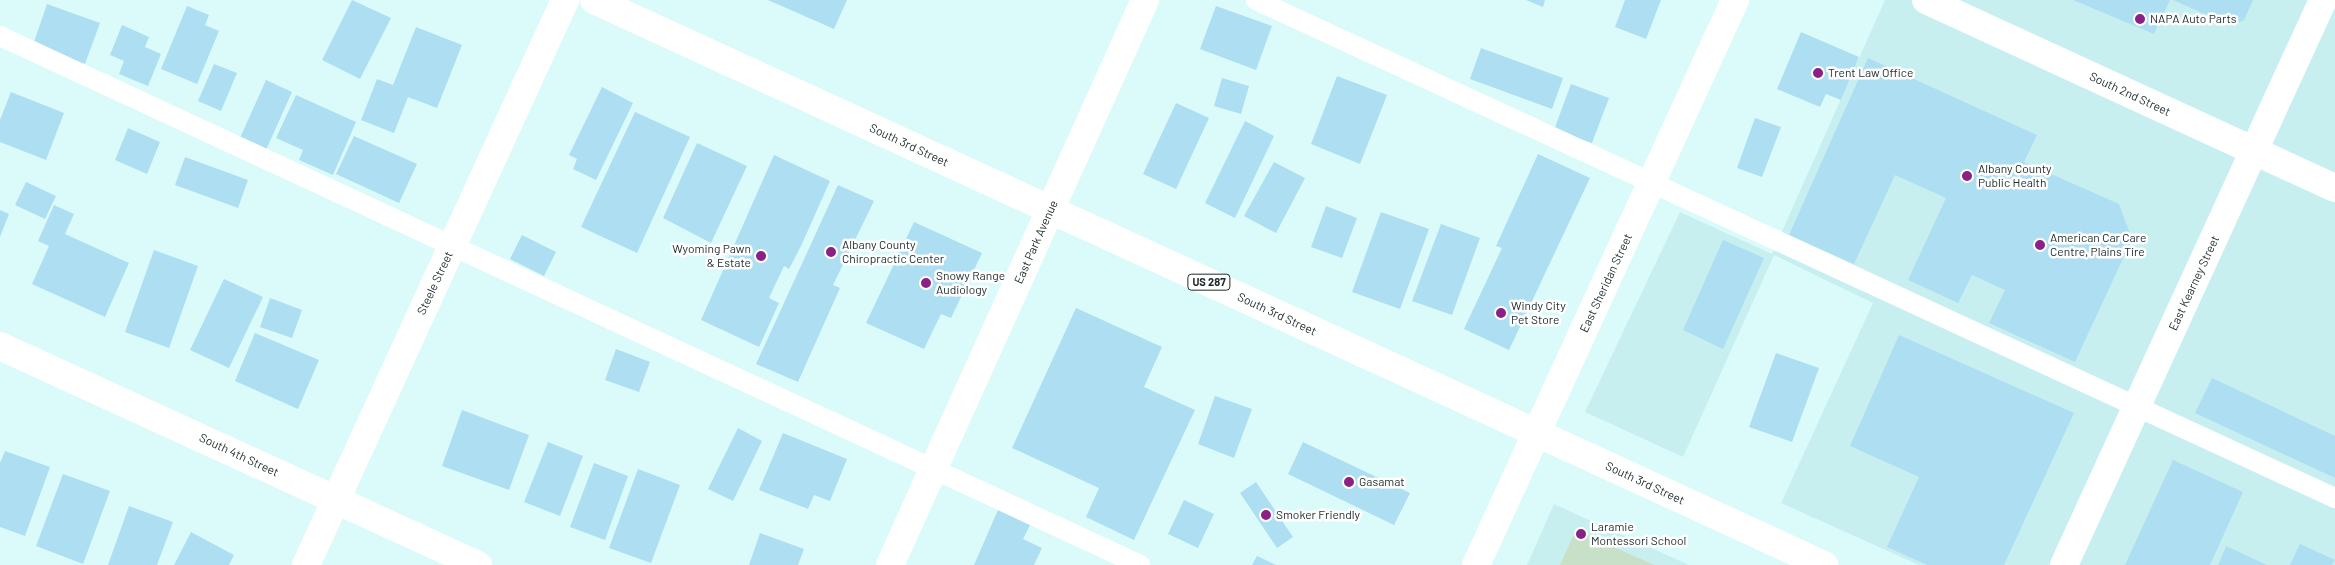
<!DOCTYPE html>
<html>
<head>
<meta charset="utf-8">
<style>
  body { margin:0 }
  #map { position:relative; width:2335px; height:565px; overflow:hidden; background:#dbfbfb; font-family:Barlow,sans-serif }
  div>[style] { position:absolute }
  .built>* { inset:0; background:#c7eff0 }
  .green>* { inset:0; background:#c8dfc8 }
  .building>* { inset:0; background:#aedef1 }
  .service>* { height:20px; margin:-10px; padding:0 10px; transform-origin:10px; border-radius:10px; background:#fff }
  .minor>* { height:28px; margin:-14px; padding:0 14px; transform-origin:14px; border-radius:14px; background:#fff }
  .tertiary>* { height:28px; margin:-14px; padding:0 14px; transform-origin:14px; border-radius:14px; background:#fff }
  .primary>* { height:28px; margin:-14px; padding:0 14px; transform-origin:14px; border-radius:14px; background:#fff }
  .dots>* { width:14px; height:14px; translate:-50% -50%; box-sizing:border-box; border:2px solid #fff; border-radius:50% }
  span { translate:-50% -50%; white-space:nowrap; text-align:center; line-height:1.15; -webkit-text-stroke:5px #fff; paint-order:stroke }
  .shield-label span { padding:1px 4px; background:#fff; border:1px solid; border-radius:4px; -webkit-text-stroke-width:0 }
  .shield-label { font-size:11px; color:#1e2a2a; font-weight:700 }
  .poi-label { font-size:12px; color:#1e2a2a }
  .left { translate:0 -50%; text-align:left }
  .right { translate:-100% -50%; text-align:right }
  .street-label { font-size:12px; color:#1e2a2a }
</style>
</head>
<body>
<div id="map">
  <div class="built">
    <i style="clip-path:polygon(1885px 0,2335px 0,2335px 565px,1919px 565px,1781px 503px,1873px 303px,1774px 255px,1683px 457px,1585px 412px,1680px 212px,1772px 254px)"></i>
    <i style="clip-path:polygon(1554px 504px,1689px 565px,1527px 565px)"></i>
  </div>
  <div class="green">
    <i style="clip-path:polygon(1576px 530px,1654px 565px,1560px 565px)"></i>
  </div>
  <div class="building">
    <i style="clip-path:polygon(352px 0,391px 18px,360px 79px,322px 60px)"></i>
    <i style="clip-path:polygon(768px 0,847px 0,834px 29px)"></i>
    <i style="clip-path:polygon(1526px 0,1545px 0,1543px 7px)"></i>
    <i style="clip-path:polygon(1625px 0,1661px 0,1646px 39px,1615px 27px)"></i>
    <i style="clip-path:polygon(2073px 0,2170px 0,2154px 34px)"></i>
    <i style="clip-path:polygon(2173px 0,2253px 0,2244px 20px,2231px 26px)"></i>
    <i style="clip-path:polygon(47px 4px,100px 23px,85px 64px,33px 45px)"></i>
    <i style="clip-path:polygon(187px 6px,209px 15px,205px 25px,219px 31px,197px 84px,161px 69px)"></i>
    <i style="clip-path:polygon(1216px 6px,1272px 26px,1256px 70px,1200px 49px)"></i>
    <i style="clip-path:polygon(122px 25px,149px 37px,145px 47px,161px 54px,148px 86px,119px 74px,124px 61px,110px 55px)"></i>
    <i style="clip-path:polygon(416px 27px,462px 45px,437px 108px,408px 97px,394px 133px,361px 120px,377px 79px,393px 85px)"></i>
    <i style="clip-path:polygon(1801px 32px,1859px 57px,1841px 100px,1826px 94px,1820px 107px,1777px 89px)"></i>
    <i style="clip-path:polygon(1481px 48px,1563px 78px,1552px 109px,1470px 79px)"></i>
    <i style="clip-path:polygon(1868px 58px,2037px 135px,2024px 162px,2119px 204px,2132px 239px,2075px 362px,1989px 323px,2005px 290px,1972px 275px,1958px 303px,1908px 280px,1946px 198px,1895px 175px,1854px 264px,1789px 235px)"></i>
    <i style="clip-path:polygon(214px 64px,237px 73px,221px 111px,198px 101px)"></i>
    <i style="clip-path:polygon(1337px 76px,1387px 95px,1360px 164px,1311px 144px)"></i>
    <i style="clip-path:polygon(1222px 78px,1249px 86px,1241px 114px,1214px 106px)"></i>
    <i style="clip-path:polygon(266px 80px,292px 92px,266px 150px,240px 138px)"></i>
    <i style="clip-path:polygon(1571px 84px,1609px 98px,1592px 143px,1554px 130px)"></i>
    <i style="clip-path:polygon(602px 87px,633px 103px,596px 180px,573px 169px,577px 159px,569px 155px)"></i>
    <i style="clip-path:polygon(11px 92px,64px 113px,46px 160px,0 142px,0 120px)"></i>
    <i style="clip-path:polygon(296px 95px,356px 122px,333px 175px,299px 160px,303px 150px,276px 138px)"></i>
    <i style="clip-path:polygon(1176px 103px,1209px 118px,1176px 189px,1143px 174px)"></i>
    <i style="clip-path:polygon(635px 112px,690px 137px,637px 253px,581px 227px)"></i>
    <i style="clip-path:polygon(1755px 118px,1781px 127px,1762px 177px,1737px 168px)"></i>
    <i style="clip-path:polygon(1245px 121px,1274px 136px,1235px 218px,1205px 203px)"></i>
    <i style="clip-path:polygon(128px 128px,160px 142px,147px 174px,115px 160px)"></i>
    <i style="clip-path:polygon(354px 136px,417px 164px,399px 203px,336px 174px)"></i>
    <i style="clip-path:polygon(697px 143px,747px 166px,711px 243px,663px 218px)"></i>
    <i style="clip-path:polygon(1538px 154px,1590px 178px,1509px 350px,1464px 329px,1502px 248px,1496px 246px)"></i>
    <i style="clip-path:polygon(774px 155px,830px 181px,801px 246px,789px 269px,784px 266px,769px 298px,779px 303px,759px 347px,701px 320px)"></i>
    <i style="clip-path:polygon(185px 157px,248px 180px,238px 208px,175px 185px)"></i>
    <i style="clip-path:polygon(1274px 162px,1305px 178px,1276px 233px,1244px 216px)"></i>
    <i style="clip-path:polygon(26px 182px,56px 196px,45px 219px,15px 205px)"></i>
    <i style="clip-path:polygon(838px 185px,874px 201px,833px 285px,840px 288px,798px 382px,756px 364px)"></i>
    <i style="clip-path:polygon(54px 205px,74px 214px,65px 234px,129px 263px,105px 317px,32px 284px,49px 246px,38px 241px)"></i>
    <i style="clip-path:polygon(1326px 206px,1357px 218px,1342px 258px,1311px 247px)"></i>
    <i style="clip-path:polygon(0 210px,9px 214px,0 237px)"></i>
    <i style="clip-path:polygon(1381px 212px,1429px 229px,1400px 309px,1352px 292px)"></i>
    <i style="clip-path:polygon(914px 222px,982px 253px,951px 318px,941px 314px,924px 349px,866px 323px)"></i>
    <i style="clip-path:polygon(1441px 224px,1480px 238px,1452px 315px,1412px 301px)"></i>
    <i style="clip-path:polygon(522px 235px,556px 252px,544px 276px,510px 259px)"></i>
    <i style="clip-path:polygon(1723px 240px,1764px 258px,1723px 349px,1683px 330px)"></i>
    <i style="clip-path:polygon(154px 250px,198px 266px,169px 348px,125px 332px)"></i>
    <i style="clip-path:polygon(224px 279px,263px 297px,229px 368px,190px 350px)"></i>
    <i style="clip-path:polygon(270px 298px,302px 310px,292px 338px,260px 327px)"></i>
    <i style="clip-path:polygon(1076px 308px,1162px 347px,1144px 387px,1195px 410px,1134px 540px,1086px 517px,1099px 488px,1012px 448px)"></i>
    <i style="clip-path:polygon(255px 333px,319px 360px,298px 409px,235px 381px)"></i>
    <i style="clip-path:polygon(1899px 335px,2074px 413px,2004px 565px,1927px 565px,1887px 547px,1919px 477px,1850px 446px)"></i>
    <i style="clip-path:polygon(616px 349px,650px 362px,639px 392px,605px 380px)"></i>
    <i style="clip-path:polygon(1776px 353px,1819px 368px,1792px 442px,1749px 427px)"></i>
    <i style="clip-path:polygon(2212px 378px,2335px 436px,2335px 478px,2195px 413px)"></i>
    <i style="clip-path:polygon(1215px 396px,1252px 409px,1234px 458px,1198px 444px)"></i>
    <i style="clip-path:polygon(462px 410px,529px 435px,509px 490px,442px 466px)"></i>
    <i style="clip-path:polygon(738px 428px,762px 441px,733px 501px,708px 489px)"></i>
    <i style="clip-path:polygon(783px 433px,847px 459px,830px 501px,814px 495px,808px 509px,759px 490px)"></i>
    <i style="clip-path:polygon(548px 442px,583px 456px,560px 516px,524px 502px)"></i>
    <i style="clip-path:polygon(1303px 442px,1410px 493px,1394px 525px,1288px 474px)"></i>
    <i style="clip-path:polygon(5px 451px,50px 467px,25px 536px,0 527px,0 463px)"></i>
    <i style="clip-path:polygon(2173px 460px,2243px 492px,2210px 565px,2125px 565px)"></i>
    <i style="clip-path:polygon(594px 463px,628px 476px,605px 540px,570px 527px)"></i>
    <i style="clip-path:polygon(638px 469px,680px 485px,651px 563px,609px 548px)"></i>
    <i style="clip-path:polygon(63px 474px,110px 491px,83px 564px,36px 546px)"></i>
    <i style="clip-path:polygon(1256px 482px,1293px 537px,1277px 548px,1240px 493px)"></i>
    <i style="clip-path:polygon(1184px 500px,1214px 514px,1198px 548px,1168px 534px)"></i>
    <i style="clip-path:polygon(129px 506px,173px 522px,157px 565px,108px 565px)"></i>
    <i style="clip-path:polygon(998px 510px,1030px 525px,1023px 539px,1042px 548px,1034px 565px,974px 565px)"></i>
    <i style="clip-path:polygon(191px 532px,234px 555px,229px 565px,174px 565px)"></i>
    <i style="clip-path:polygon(760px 533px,804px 549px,798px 565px,749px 565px)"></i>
    <i style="clip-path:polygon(2300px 544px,2335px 560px,2332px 565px,2290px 565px)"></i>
    <i style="clip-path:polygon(2226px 546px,2267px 565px,2218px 565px)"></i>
    <i style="clip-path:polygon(1257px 556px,1276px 565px,1252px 565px)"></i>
  </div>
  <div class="service">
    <i style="left:1256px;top:0;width:1188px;rotate:24.78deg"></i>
    <i style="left:0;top:36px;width:1257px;rotate:24.89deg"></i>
  </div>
  <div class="minor">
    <i style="left:306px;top:565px;width:622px;rotate:-65.37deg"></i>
    <i style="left:890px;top:565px;width:620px;rotate:-65.71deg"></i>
    <i style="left:2064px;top:565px;width:622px;rotate:-65.37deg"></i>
  </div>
  <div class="tertiary">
    <i style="left:1926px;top:0;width:450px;rotate:24.7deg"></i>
    <i style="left:0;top:346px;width:526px;rotate:24.62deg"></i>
    <i style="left:1476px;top:565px;width:622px;rotate:-65.37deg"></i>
  </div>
  <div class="primary">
    <i style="left:594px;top:0;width:1354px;rotate:24.67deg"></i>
  </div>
  <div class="dots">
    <i style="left:2140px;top:19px;background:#892187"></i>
    <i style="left:1818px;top:73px;background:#892187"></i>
    <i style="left:1967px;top:176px;background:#892187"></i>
    <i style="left:2040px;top:245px;background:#892187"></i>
    <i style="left:831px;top:252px;background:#892187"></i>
    <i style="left:761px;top:256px;background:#892187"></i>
    <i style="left:926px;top:283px;background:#892187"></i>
    <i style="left:1501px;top:313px;background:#892187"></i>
    <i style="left:1349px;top:482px;background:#892187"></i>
    <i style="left:1266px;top:515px;background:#892187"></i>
    <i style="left:1581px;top:534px;background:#892187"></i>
  </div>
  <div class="shield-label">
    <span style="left:1209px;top:282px">US 287</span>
  </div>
  <div class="poi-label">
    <span class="left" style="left:2150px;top:19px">NAPA Auto Parts</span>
    <span class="left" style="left:1828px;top:73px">Trent Law Office</span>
    <span class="left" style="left:1978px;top:176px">Albany County<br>Public Health</span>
    <span class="left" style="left:2050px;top:245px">American Car Care<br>Centre, Plains Tire</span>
    <span class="left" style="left:842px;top:252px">Albany County<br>Chiropractic Center</span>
    <span class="right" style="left:751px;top:256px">Wyoming Pawn<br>&amp; Estate</span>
    <span class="left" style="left:936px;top:283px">Snowy Range<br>Audiology</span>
    <span class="left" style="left:1511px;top:313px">Windy City<br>Pet Store</span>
    <span class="left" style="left:1359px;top:482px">Gasamat</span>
    <span class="left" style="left:1276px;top:515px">Smoker Friendly</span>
    <span class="left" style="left:1591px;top:534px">Laramie<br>Montessori School</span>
  </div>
  <div class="street-label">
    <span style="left:2130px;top:94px;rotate:25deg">South 2nd Street</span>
    <span style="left:909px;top:145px;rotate:25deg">South 3rd Street</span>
    <span style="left:1036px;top:242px;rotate:-66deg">East Park Avenue</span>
    <span style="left:435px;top:283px;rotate:-65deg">Steele Street</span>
    <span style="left:1606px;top:283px;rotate:-65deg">East Sheridan Street</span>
    <span style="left:2194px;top:283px;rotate:-65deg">East Kearney Street</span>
    <span style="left:1277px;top:314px;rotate:25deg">South 3rd Street</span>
    <span style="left:239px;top:455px;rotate:25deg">South 4th Street</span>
    <span style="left:1645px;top:483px;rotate:25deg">South 3rd Street</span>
  </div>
</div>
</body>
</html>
